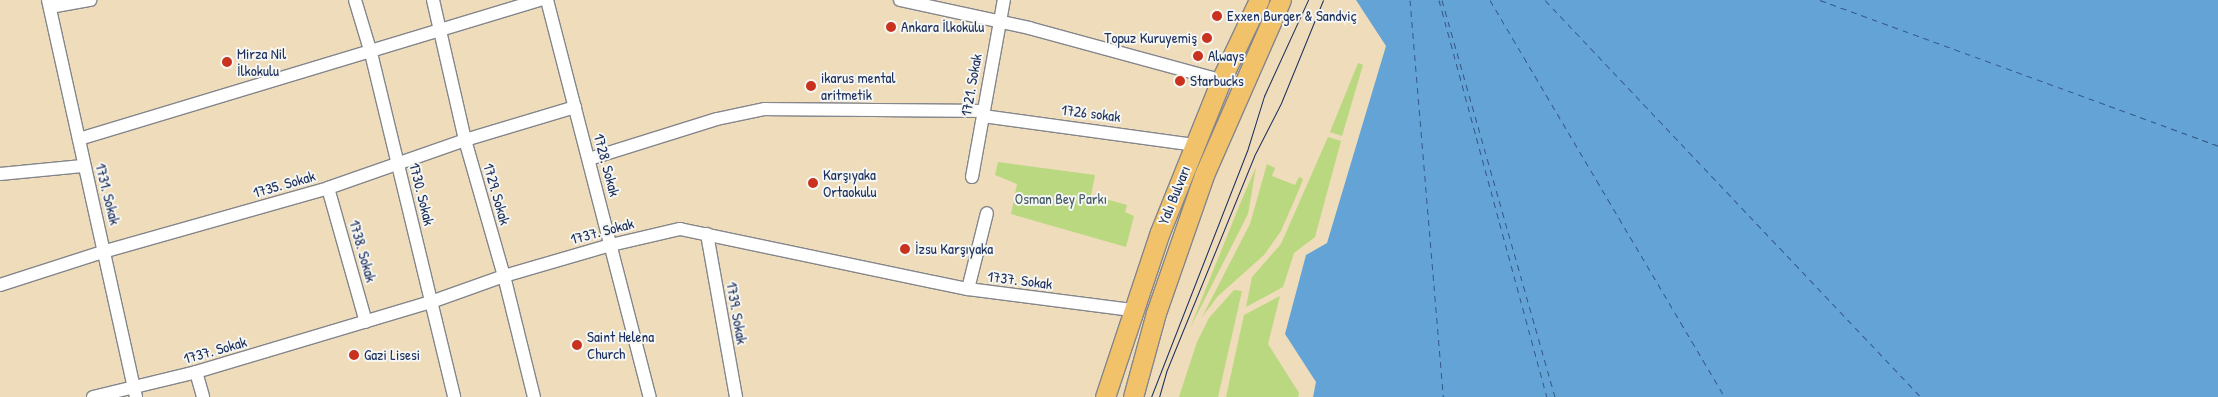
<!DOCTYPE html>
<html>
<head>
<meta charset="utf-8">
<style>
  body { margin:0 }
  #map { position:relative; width:2218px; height:397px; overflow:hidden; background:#eedcba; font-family:"Patrick Hand",sans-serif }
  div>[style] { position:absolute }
  .green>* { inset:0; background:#b9d87f }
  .water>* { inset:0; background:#64a3d6 }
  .ferry>* { height:1px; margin-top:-0.5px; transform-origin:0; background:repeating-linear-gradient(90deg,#355888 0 6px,transparent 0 11px) }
  .roads { filter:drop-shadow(1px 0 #84868c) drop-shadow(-1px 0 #84868c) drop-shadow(0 1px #84868c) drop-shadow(0 -1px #84868c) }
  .minor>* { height:12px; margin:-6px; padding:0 6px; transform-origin:6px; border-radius:6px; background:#fff }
  .primary>* { height:19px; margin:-9.5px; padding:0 9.5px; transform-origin:9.5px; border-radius:9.5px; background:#f2c26a }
  .tram>* { height:1px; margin:-0.5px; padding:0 0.5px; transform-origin:0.5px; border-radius:0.5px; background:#1b2f5e }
  .dots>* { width:14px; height:14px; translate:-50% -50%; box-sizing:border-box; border:2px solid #f6f6f2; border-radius:50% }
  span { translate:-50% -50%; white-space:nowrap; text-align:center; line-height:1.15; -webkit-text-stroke:4px #f6f6f2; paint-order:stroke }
  .poi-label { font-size:15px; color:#1b2f5e }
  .left { translate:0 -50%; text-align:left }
  .right { translate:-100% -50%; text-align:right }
  .street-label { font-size:15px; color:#1b2f5e }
  .park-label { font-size:15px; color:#425966 }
</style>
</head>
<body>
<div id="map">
  <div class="green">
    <i style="clip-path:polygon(1358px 63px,1363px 65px,1342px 136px,1330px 132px)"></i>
    <i style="clip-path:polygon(1328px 137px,1341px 141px,1315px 237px,1294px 253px,1283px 287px,1246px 307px,1252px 277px,1281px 244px)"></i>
    <i style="clip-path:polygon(998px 162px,1095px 175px,1091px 195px,1127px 205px,1125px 212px,1134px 216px,1126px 247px,1011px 214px,1017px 184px,995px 175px)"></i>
    <i style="clip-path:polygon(1267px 164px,1275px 168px,1272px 176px,1295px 185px,1299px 177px,1303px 179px,1298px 192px,1281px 231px,1264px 255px,1218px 296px,1202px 317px,1250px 224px)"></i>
    <i style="clip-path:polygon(1256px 167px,1248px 214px,1190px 328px,1240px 204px)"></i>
    <i style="clip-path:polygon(1234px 290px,1242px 291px,1218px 397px,1179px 397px,1197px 342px,1209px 318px)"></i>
    <i style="clip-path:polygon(1280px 296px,1268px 344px,1299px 393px,1298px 397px,1226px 397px,1244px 315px)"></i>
  </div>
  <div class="water">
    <i style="clip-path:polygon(1356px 0,2218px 0,2218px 397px,1313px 397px,1316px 382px,1285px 334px,1306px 255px,1327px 243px,1386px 46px)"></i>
  </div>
  <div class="ferry">
    <i style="left:1410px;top:0;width:398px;rotate:85.2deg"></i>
    <i style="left:1439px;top:0;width:411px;rotate:74.8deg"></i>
    <i style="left:1442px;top:0;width:413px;rotate:74.1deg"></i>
    <i style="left:1490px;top:0;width:461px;rotate:59.4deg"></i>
    <i style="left:1545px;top:0;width:547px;rotate:46.56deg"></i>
    <i style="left:1820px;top:0;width:424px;rotate:20.1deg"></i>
  </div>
  <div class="roads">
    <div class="minor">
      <i style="left:48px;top:0;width:407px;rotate:77.5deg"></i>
      <i style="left:355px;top:0;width:55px;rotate:73.2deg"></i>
      <i style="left:371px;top:53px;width:354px;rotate:76.4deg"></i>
      <i style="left:433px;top:0;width:144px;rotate:77.1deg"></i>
      <i style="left:465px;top:140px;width:141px;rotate:74deg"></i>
      <i style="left:504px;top:276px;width:125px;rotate:76.1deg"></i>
      <i style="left:547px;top:0;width:410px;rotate:75.5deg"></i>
      <i style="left:900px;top:0;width:132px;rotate:12.2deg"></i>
      <i style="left:1029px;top:28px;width:199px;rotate:15.2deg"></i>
      <i style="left:50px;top:7px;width:41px;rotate:-9.9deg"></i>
      <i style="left:983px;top:116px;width:213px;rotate:7.8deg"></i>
      <i style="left:79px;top:139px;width:481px;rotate:-16.8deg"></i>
      <i style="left:589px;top:159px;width:134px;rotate:-17.4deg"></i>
      <i style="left:717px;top:119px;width:49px;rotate:-11.8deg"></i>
      <i style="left:765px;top:109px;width:219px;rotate:0.5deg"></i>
      <i style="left:0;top:174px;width:83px;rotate:-5.5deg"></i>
      <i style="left:972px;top:177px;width:180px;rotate:-79.8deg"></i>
      <i style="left:328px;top:188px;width:139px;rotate:74.2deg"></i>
      <i style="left:707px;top:234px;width:166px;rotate:79.9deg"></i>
      <i style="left:0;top:285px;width:111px;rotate:-17.8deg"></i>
      <i style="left:106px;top:251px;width:231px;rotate:-15.8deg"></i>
      <i style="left:328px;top:188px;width:145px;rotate:-19.3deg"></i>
      <i style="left:465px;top:140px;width:115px;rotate:-16.7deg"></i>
      <i style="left:968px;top:289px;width:78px;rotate:-76deg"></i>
      <i style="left:196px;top:372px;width:26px;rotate:74deg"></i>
      <i style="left:93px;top:397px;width:106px;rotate:-13.6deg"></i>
      <i style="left:196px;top:372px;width:245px;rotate:-16.6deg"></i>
      <i style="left:431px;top:302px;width:77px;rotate:-19.6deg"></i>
      <i style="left:504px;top:276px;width:111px;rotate:-16.2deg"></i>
      <i style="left:611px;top:245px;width:71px;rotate:-13.1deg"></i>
      <i style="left:680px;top:229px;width:294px;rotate:11.8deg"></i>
      <i style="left:968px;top:289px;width:165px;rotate:7.3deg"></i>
    </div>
    <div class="primary">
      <i style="left:1105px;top:397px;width:174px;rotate:-71.6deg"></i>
      <i style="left:1160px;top:232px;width:164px;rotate:-68.1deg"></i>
      <i style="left:1221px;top:80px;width:89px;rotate:-64.6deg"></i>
      <i style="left:1133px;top:397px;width:87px;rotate:-74.7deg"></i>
      <i style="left:1156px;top:313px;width:146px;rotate:-70.8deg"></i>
      <i style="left:1204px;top:175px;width:191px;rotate:-66.3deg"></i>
    </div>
  </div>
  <div class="tram">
    <i style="left:1151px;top:397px;width:264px;rotate:-68.7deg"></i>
    <i style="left:1247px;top:151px;width:58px;rotate:-72.8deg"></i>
    <i style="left:1264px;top:96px;width:106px;rotate:-65.4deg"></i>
    <i style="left:1159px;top:397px;width:26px;rotate:-74deg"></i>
    <i style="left:1166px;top:372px;width:233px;rotate:-67.8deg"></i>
    <i style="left:1254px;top:156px;width:59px;rotate:-63deg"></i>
    <i style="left:1281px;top:103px;width:111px;rotate:-67.8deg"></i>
  </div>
  <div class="dots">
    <i style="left:1217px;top:16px;background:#c8321e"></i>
    <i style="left:891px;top:27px;background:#c8321e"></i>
    <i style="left:1207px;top:38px;background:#c8321e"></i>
    <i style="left:1198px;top:56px;background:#c8321e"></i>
    <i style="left:227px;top:62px;background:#c8321e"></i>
    <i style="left:1180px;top:81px;background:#c8321e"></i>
    <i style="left:811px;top:86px;background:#c8321e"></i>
    <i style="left:813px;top:183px;background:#c8321e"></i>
    <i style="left:905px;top:249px;background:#c8321e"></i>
    <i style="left:577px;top:345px;background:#c8321e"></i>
    <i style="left:354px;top:355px;background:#c8321e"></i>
  </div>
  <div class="poi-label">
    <span class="left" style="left:1227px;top:16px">Exxen Burger &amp; Sandviç</span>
    <span class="left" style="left:901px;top:27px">Ankara İlkokulu</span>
    <span class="right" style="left:1197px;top:38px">Topuz Kuruyemiş</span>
    <span class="left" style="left:237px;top:62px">Mirza Nil<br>İlkokulu</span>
    <span class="left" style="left:1208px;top:56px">Always</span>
    <span class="left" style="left:821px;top:86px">ikarus mental<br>aritmetik</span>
    <span class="left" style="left:1190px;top:81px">Starbucks</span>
    <span class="left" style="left:823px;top:183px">Karşıyaka<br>Ortaokulu</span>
    <span class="left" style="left:915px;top:249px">İzsu Karşıyaka</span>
    <span class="left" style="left:587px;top:345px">Saint Helena<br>Church</span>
    <span class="left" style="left:364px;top:355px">Gazi Lisesi</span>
  </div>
  <div class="street-label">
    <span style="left:971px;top:85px;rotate:-80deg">1721. Sokak</span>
    <span style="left:1091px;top:113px;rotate:7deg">1726 sokak</span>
    <span style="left:607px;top:165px;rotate:75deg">1728. Sokak</span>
    <span style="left:284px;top:184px;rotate:-16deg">1735. Sokak</span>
    <span style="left:108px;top:194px;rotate:76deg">1731. Sokak</span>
    <span style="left:422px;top:194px;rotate:76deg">1730. Sokak</span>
    <span style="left:497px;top:194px;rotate:74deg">1729. Sokak</span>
    <span style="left:1174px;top:195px;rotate:-68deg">Yalı Bulvarı</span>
    <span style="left:602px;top:231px;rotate:-15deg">1737. Sokak</span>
    <span style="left:363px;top:251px;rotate:74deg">1738. Sokak</span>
    <span style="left:1020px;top:280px;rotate:7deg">1737. Sokak</span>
    <span style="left:737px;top:313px;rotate:80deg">1739. Sokak</span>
    <span style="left:215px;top:350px;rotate:-16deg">1737. Sokak</span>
  </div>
  <div class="park-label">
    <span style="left:1061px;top:199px">Osman Bey Parkı</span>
  </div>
</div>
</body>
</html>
